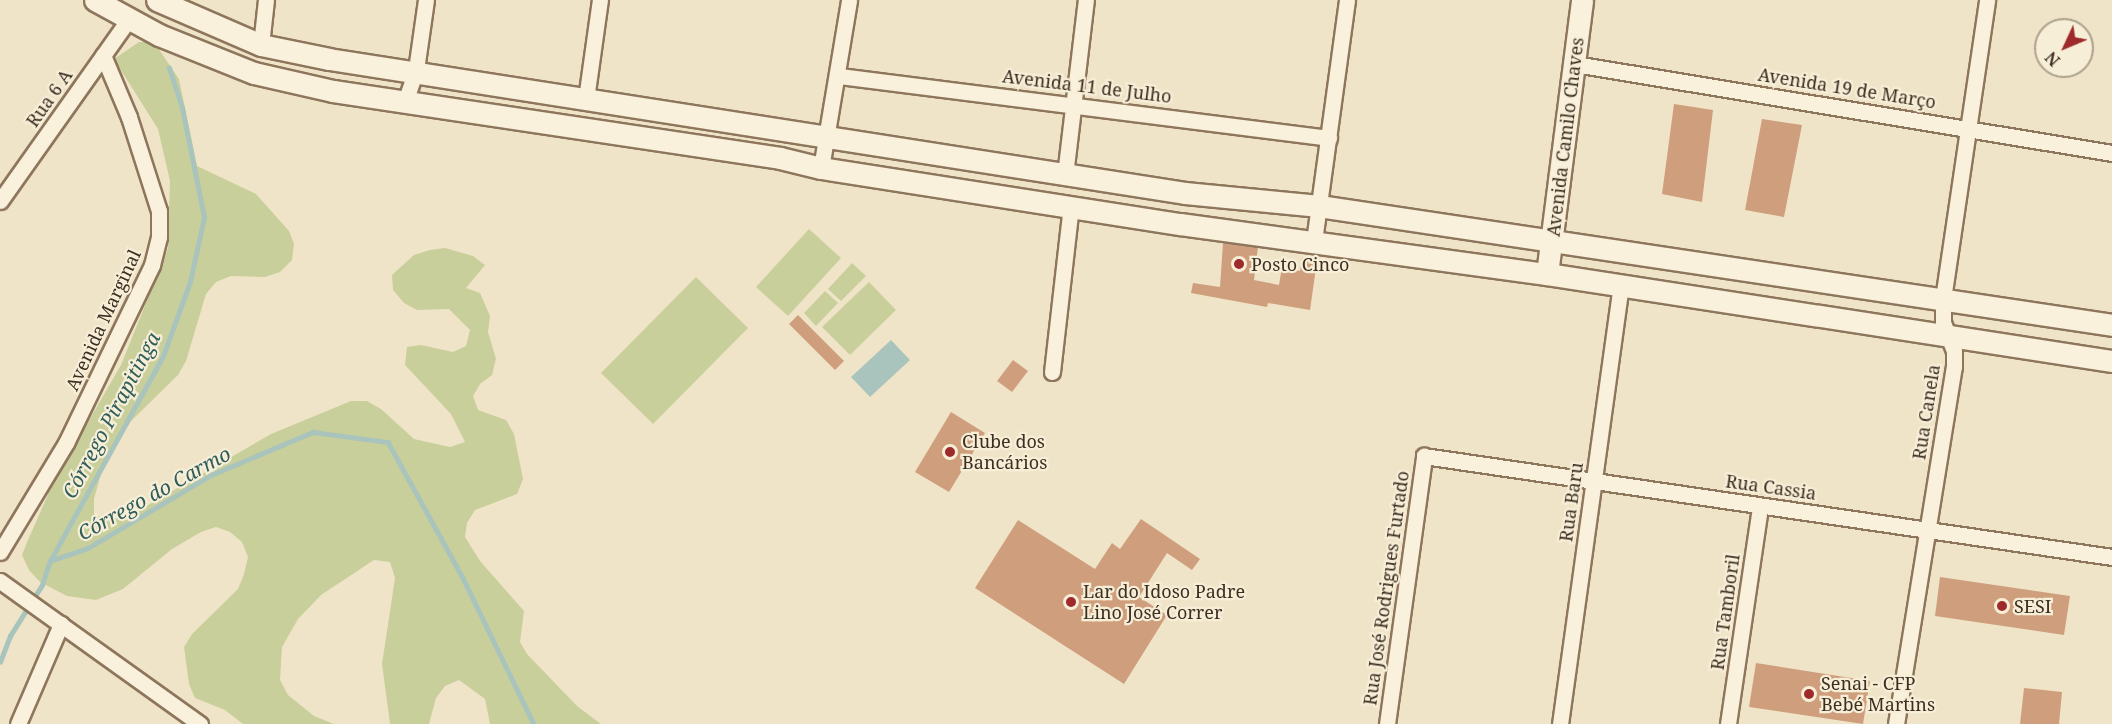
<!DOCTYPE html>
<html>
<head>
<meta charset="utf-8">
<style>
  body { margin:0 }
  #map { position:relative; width:2112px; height:724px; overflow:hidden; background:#f0e4c8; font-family:"Noto Serif",serif }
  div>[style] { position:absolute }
  .green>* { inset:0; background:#c9cf9b }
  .water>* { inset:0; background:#a9c4bc }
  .stream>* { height:4.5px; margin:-2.25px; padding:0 2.25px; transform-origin:2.25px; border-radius:2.25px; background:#a9c4bc }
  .building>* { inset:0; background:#cf9f7d }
  .roads { filter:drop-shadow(2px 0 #8d765c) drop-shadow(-2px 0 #8d765c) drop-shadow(0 2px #8d765c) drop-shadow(0 -2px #8d765c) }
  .street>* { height:15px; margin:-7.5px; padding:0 7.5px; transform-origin:7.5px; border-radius:7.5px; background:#faf1dc }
  .secondary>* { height:21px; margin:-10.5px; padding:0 10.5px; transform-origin:10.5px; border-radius:10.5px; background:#faf1dc }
  .dots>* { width:16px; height:16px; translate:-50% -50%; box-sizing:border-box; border:3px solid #f7eed8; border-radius:50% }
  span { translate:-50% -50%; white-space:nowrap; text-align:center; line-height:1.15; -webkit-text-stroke:4.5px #f7eed8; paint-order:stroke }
  .street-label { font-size:18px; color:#3d2e20 }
  .poi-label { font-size:18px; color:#3d2e20 }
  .left { translate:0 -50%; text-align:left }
  .water-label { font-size:20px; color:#2f5d5a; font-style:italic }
  .north { position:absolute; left:2034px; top:18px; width:60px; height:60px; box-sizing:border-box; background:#f7eed8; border:2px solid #ada18e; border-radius:50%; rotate:226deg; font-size:16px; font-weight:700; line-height:24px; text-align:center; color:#3d2e20 }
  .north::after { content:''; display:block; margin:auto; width:21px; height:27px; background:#9e2a2b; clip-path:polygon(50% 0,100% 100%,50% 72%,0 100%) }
</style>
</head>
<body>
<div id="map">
  <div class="green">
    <i style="clip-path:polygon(139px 42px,154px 42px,179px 79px,197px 166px,256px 194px,289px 231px,294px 244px,292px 260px,280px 272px,265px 277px,231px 276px,216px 282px,206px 294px,186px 361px,178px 375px,128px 424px,107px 453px,94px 499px,94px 514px,107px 521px,136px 512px,271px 434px,351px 401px,367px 401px,381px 409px,414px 439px,450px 447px,465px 442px,451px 414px,405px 365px,407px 347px,421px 345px,453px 352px,466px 346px,470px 330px,449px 309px,417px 310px,404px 303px,393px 290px,392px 275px,414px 255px,430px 250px,445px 248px,473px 256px,485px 265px,466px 288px,480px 293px,490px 316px,488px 332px,496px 359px,492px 375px,480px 384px,473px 396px,478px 410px,506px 420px,514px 434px,523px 479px,517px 494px,475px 510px,467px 523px,465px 537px,480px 561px,524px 611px,520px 642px,527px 654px,577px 706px,601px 724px,490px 724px,485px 699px,459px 680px,445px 686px,436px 698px,429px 724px,390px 724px,382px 664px,395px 578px,390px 562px,374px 560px,321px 595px,298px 619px,282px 647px,280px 680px,288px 695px,314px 716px,334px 724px,243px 724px,225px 710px,195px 698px,189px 684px,184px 647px,192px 634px,238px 589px,244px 574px,248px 557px,242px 542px,230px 532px,216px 527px,201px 532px,172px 549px,123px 589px,96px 600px,67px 596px,40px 582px,29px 570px,22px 555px,28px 540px,54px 481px,121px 365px,168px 248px,170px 181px,158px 129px,114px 59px)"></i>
    <i style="clip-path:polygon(809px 229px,841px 258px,788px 316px,756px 287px)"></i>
    <i style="clip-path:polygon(852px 263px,866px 276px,841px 301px,828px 289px)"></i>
    <i style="clip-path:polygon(696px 277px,748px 328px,653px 424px,601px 373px)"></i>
    <i style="clip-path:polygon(869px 282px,896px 310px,850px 355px,822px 327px)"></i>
    <i style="clip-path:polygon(825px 291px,838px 303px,816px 326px,804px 313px)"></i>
  </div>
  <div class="water">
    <i style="clip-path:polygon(891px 340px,910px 360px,870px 397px,851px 377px)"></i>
  </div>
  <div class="stream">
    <i style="left:50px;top:561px;width:40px;rotate:-18.9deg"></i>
    <i style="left:88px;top:548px;width:143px;rotate:-30.7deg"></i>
    <i style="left:211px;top:475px;width:111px;rotate:-22.9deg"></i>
    <i style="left:313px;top:432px;width:76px;rotate:7.6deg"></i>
    <i style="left:388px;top:442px;width:155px;rotate:61.1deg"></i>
    <i style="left:463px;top:578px;width:162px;rotate:64.1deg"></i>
    <i style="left:0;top:662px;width:28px;rotate:-69deg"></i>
    <i style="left:10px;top:636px;width:60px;rotate:-57.9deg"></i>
    <i style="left:42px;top:585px;width:25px;rotate:-72deg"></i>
    <i style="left:50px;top:561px;width:234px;rotate:-61.1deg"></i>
    <i style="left:163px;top:356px;width:79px;rotate:-70deg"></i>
    <i style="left:190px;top:282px;width:66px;rotate:-77.8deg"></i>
    <i style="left:204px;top:217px;width:111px;rotate:-101.4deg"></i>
    <i style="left:182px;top:108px;width:42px;rotate:-108deg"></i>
  </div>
  <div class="building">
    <i style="clip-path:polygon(1674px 104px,1713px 110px,1702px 202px,1662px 194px)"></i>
    <i style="clip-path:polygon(1762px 119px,1802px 125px,1784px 217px,1745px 210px)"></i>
    <i style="clip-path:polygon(1223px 243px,1258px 247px,1254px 280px,1279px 285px,1282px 267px,1300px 271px,1302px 258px,1317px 261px,1310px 310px,1268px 303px,1267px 307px,1191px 293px,1193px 283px,1220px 287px)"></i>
    <i style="clip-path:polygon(798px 315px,844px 361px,835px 370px,789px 324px)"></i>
    <i style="clip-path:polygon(1013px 360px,1028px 371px,1012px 392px,997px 381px)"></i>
    <i style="clip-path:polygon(951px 412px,985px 433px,949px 492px,915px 472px)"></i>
    <i style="clip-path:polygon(1141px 519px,1200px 559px,1192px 570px,1167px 553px,1139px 597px,1167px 615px,1124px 684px,975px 588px,1018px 520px,1095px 569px,1112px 543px,1120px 549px)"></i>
    <i style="clip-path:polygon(1940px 577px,2070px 596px,2064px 635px,1935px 616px)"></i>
    <i style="clip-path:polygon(1756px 663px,1870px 681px,1863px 724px,1749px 707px)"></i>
    <i style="clip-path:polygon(2024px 688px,2062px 692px,2059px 724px,2020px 724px)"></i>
  </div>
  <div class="roads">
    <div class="street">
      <i style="left:261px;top:45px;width:45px;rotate:-83.7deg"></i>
      <i style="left:1575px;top:64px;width:544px;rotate:9.41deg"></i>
      <i style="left:839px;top:76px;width:494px;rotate:7.2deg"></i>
      <i style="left:586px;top:99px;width:100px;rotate:-82deg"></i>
      <i style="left:405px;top:102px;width:34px;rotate:-71deg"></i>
      <i style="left:416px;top:70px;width:71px;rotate:-81.9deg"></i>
      <i style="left:821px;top:168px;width:170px;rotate:-80.5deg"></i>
      <i style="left:1065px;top:175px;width:176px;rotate:-83.2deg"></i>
      <i style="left:0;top:201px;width:223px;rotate:-54.7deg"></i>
      <i style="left:1314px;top:241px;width:243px;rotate:-82.2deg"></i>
      <i style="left:1052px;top:372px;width:168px;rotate:-83.5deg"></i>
      <i style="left:0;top:552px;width:127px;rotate:-58.8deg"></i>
      <i style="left:66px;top:443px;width:198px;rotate:-64.2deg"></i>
      <i style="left:152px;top:265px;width:29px;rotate:-76deg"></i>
      <i style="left:159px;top:237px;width:26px;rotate:-90deg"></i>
      <i style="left:159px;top:211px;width:99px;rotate:-107.7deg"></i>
      <i style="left:129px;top:117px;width:67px;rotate:-112.8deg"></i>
      <i style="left:0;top:581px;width:246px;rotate:35.6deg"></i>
      <i style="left:18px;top:724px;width:109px;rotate:-66.7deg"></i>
      <i style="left:1387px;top:724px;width:271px;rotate:-82.1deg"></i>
      <i style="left:1424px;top:456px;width:695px;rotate:8.35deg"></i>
      <i style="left:1560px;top:724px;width:442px;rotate:-82.1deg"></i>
      <i style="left:1728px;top:724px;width:220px;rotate:-81.6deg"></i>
      <i style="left:1896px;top:724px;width:362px;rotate:-80.8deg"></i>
      <i style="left:1954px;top:367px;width:16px;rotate:-90deg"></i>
      <i style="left:1954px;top:351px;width:31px;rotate:-111deg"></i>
      <i style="left:1943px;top:322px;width:23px;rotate:-90deg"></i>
      <i style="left:1943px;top:299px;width:302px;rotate:-81.6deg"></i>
    </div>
    <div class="secondary">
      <i style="left:95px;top:0;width:73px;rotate:28.7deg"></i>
      <i style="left:159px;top:35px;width:102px;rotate:21.8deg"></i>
      <i style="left:254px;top:73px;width:81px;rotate:12.8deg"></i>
      <i style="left:333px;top:91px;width:452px;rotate:8.5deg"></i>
      <i style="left:780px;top:158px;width:42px;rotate:13.7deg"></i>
      <i style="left:821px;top:168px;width:363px;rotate:8.9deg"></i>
      <i style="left:1180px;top:224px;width:370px;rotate:7.8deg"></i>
      <i style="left:1547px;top:274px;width:572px;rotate:8.75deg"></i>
      <i style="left:157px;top:0;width:113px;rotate:23.4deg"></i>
      <i style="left:261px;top:45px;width:69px;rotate:11.6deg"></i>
      <i style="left:329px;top:59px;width:866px;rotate:8.9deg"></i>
      <i style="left:1185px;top:193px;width:135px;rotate:5.5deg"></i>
      <i style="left:1319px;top:206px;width:802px;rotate:8.53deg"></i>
      <i style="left:1547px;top:274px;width:276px;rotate:-82.7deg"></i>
    </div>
  </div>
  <div class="dots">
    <i style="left:1239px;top:264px;background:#9e2a2b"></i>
    <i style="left:950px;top:452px;background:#9e2a2b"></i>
    <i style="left:1071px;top:602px;background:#9e2a2b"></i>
    <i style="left:2002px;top:606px;background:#9e2a2b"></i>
    <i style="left:1809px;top:694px;background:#9e2a2b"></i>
  </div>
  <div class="street-label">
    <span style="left:1087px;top:86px;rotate:7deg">Avenida 11 de Julho</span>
    <span style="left:1847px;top:88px;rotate:9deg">Avenida 19 de Março</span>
    <span style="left:49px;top:98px;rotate:-55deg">Rua 6 A</span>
    <span style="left:1565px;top:137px;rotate:-83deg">Avenida Camilo Chaves</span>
    <span style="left:103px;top:320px;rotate:-65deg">Avenida Marginal</span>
    <span style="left:1926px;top:412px;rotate:-81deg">Rua Canela</span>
    <span style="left:1771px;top:487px;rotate:8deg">Rua Cassia</span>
    <span style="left:1571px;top:502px;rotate:-82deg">Rua Baru</span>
    <span style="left:1386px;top:588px;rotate:-82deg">Rua José Rodrigues Furtado</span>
    <span style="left:1725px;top:612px;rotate:-82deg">Rua Tamboril</span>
  </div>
  <div class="poi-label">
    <span class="left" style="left:1251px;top:264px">Posto Cinco</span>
    <span class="left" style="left:962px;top:452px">Clube dos<br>Bancários</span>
    <span class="left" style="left:1083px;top:602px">Lar do Idoso Padre<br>Lino José Correr</span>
    <span class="left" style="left:2014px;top:606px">SESI</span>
    <span class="left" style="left:1821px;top:694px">Senai - CFP<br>Bebé Martins</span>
  </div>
  <div class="water-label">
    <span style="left:111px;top:415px;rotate:-62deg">Córrego Pirapitinga</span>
    <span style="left:154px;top:493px;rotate:-29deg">Córrego do Carmo</span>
  </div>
  <div class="north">N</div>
</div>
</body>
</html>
